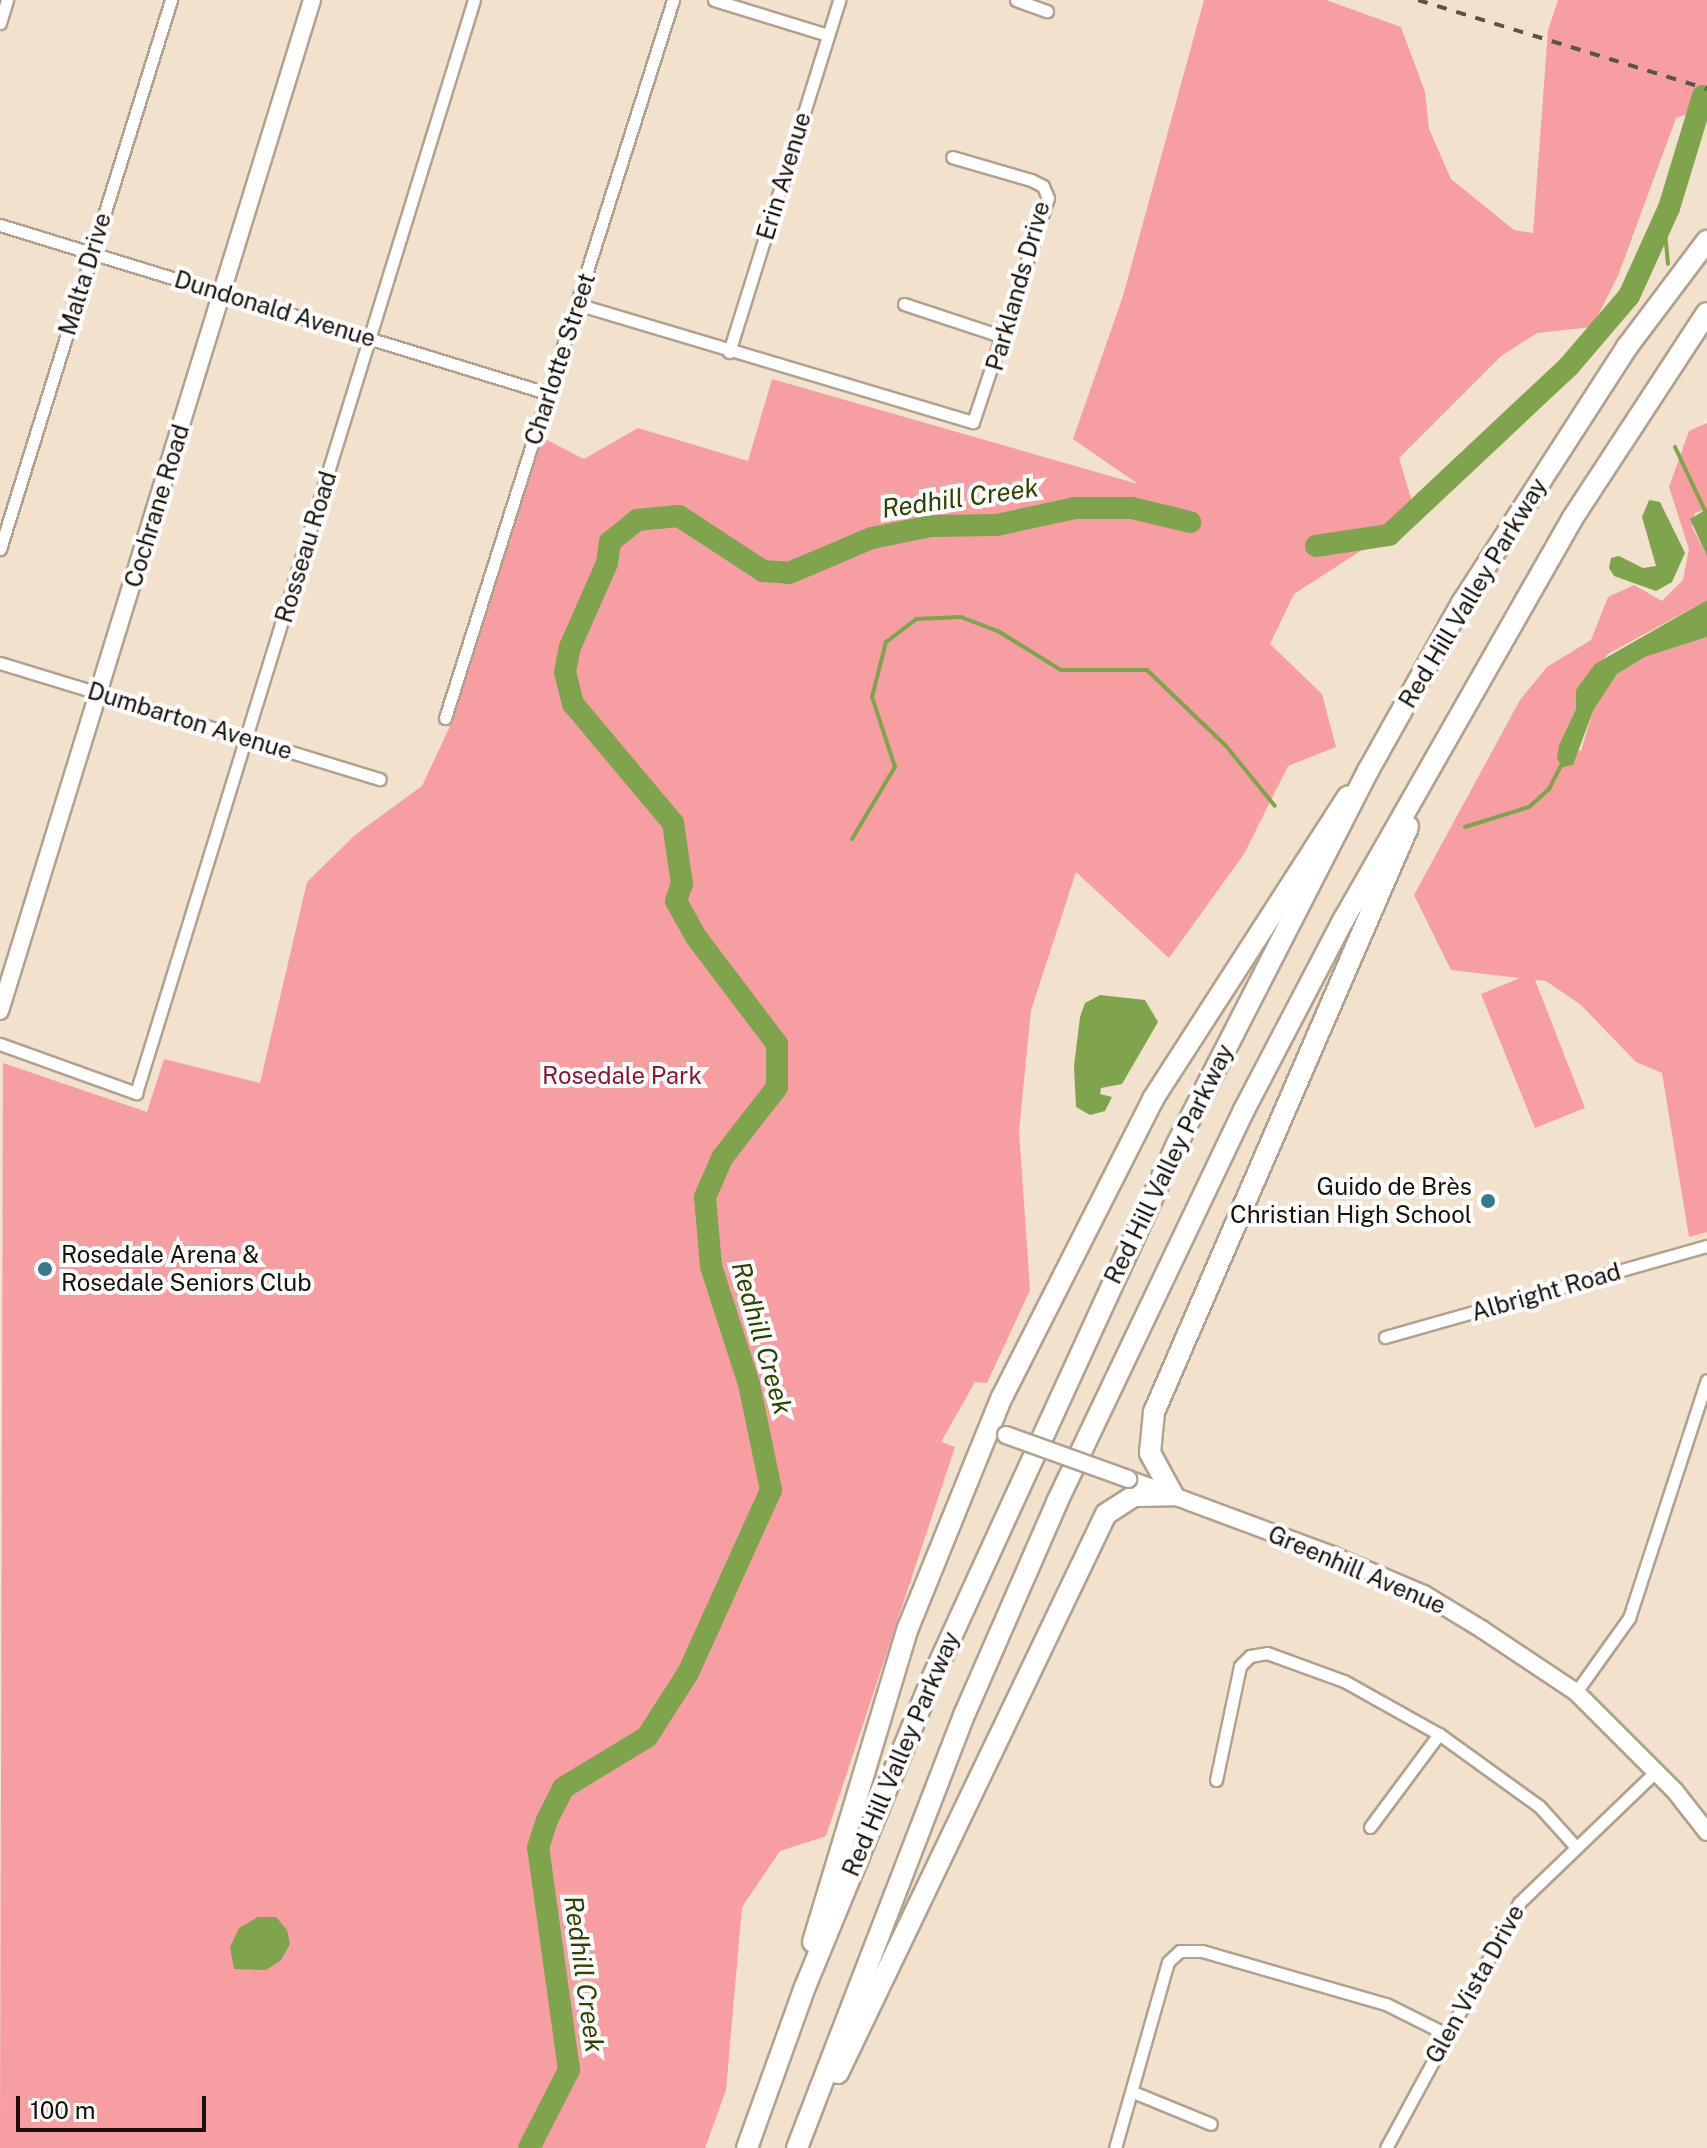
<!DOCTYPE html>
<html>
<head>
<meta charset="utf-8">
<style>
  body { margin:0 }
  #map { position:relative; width:1707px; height:2148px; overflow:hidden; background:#f1e1cd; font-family:"Public Sans",sans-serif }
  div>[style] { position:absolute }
  .green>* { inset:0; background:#f69ea2 }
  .water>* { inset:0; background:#80a34d }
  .stream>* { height:4px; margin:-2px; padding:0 2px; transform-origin:2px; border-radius:2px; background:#80a34d }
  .river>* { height:22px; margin:-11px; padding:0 11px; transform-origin:11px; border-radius:11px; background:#80a34d }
  .roads { filter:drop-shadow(2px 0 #b1a18e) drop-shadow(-2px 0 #b1a18e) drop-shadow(0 2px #b1a18e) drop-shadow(0 -2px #b1a18e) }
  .street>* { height:11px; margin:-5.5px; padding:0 5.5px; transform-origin:5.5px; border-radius:5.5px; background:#fff }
  .secondary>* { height:16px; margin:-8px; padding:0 8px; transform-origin:8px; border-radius:8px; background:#fff }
  .highway>* { height:20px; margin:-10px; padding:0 10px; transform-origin:10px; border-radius:10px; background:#fff }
  .rail>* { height:4px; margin-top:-2px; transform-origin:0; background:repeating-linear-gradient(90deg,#5c5348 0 10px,transparent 0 20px) }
  .bridges { filter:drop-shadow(2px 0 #b1a18e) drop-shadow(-2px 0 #b1a18e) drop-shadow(0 2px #b1a18e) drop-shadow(0 -2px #b1a18e) }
  .secondary-bridge>* { height:16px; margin:-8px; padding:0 8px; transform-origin:8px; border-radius:8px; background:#fff }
  .dots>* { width:22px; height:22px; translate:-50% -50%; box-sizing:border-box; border:4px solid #fff; border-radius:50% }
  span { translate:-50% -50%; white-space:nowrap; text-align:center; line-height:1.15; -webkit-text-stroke:8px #fff; paint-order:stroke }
  .street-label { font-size:24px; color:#17110a }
  .park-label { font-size:24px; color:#8c162e }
  .poi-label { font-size:24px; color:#17110a }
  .right { translate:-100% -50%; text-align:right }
  .left { translate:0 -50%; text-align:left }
  .water-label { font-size:26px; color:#2d4301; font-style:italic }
  .scale { position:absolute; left:16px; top:2096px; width:190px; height:36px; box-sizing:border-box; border:4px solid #17110a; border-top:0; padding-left:10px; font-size:24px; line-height:28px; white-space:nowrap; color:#17110a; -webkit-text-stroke:6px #fff; paint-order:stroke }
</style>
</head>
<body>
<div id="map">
  <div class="green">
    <i style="clip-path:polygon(1204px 0,1326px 0,1401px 27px,1425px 92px,1429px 129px,1451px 179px,1514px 230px,1533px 233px,1548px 30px,1558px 0,1707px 0,1707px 107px,1676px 118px,1618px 276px,1592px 327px,1537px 333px,1501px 356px,1399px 458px,1416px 515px,1294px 594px,1270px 644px,1322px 694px,1336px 747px,1288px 766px,1244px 854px,1169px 958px,1076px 872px,1031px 1010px,1019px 1131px,1030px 1290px,987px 1383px,975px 1382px,941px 1442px,955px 1447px,826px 1836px,780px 1851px,742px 1907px,726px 2090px,705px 2148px,0 2148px,3px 1063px,147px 1112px,164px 1059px,260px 1083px,307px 882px,355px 835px,422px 786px,452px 722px,522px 488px,543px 438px,584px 459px,638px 428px,748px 461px,772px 379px,1138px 484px,1073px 439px,1123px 296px)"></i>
    <i style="clip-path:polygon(1707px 423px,1707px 509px,1695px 513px,1692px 527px,1707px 556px,1707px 600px,1608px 654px,1576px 690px,1576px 709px,1559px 745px,1581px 751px,1593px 711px,1617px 674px,1645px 657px,1707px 637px,1707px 1232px,1689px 1237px,1662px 1073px,1636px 1062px,1581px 1005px,1546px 981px,1535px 980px,1585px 1108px,1535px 1128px,1481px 994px,1520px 978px,1451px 970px,1414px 895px,1520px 700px,1547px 667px,1591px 640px,1608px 597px,1634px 585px,1662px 601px,1683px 580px,1689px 549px,1669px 487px,1689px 431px)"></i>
  </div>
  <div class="water">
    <i style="clip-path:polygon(1649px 500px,1660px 502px,1685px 553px,1672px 582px,1656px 591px,1614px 576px,1609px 568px,1611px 558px,1619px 556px,1643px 568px,1656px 566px,1642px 517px)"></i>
    <i style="clip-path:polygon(1707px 509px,1707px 556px,1690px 519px)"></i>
    <i style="clip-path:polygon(1707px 600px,1707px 637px,1645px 657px,1617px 674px,1593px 711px,1573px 765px,1563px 767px,1557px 759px,1559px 745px,1576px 709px,1576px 690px,1595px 664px)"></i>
    <i style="clip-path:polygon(1100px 995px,1145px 1000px,1158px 1022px,1122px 1084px,1101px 1088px,1100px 1094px,1112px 1097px,1105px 1111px,1090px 1115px,1076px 1107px,1074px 1066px,1080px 1017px,1085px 1003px)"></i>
    <i style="clip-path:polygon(258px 1917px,276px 1917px,287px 1930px,290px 1944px,281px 1960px,266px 1970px,234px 1969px,230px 1947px,239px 1928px)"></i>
  </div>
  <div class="stream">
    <i style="left:1664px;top:221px;width:43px;rotate:84.7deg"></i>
    <i style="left:1675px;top:447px;width:75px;rotate:64.8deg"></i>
    <i style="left:1465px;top:827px;width:67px;rotate:-17.4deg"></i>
    <i style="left:1529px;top:807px;width:27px;rotate:-42deg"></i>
    <i style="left:1549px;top:789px;width:31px;rotate:-63deg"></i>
    <i style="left:852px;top:839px;width:84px;rotate:-59.2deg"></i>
    <i style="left:895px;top:767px;width:74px;rotate:-108.2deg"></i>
    <i style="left:872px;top:697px;width:57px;rotate:-75.7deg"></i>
    <i style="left:886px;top:642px;width:38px;rotate:-37deg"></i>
    <i style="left:916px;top:619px;width:45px;rotate:-2.5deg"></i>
    <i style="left:961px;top:617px;width:40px;rotate:21deg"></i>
    <i style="left:998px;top:631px;width:74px;rotate:31.8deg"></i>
    <i style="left:1061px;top:670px;width:86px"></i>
    <i style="left:1147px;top:670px;width:110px;rotate:43.9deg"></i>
    <i style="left:1226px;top:746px;width:77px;rotate:50.8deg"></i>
  </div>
  <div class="river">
    <i style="left:1316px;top:546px;width:74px;rotate:-8.6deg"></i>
    <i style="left:1389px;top:535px;width:247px;rotate:-43.2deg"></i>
    <i style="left:1569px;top:366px;width:92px;rotate:-49.4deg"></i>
    <i style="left:1629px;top:296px;width:97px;rotate:-65.6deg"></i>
    <i style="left:1669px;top:208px;width:117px;rotate:-73.1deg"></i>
    <i style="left:529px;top:2148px;width:88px;rotate:-62.9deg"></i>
    <i style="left:569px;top:2070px;width:224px;rotate:-97.9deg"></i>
    <i style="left:538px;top:1848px;width:29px;rotate:-72deg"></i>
    <i style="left:547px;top:1820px;width:36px;rotate:-63deg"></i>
    <i style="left:563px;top:1788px;width:98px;rotate:-31.3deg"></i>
    <i style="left:647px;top:1737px;width:76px;rotate:-57.4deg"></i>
    <i style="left:688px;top:1673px;width:201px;rotate:-65.6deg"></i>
    <i style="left:771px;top:1490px;width:108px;rotate:-101.7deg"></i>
    <i style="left:749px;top:1384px;width:124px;rotate:-107.9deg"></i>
    <i style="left:711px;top:1266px;width:69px;rotate:-95deg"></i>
    <i style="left:705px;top:1197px;width:43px;rotate:-66.4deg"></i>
    <i style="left:722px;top:1158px;width:90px;rotate:-52.2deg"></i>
    <i style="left:777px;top:1087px;width:43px;rotate:-90deg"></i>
    <i style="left:777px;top:1044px;width:134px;rotate:-127.1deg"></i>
    <i style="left:696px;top:937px;width:41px;rotate:-119.1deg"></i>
    <i style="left:676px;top:901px;width:18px;rotate:-71deg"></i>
    <i style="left:682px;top:884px;width:62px;rotate:-98.4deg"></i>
    <i style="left:673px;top:823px;width:155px;rotate:-130deg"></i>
    <i style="left:573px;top:704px;width:33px;rotate:-104deg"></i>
    <i style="left:565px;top:672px;width:25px;rotate:-79deg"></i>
    <i style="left:570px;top:647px;width:92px;rotate:-66.2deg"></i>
    <i style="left:607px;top:563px;width:21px;rotate:-82deg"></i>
    <i style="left:610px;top:542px;width:35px;rotate:-39deg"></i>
    <i style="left:637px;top:520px;width:42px;rotate:-5.4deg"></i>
    <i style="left:679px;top:516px;width:100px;rotate:33.2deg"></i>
    <i style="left:763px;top:571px;width:26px;rotate:4deg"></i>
    <i style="left:789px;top:573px;width:90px;rotate:-22.9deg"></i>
    <i style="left:872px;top:538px;width:60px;rotate:-11.5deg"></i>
    <i style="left:931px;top:526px;width:66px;rotate:-0.9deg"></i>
    <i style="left:997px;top:525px;width:80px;rotate:-12.3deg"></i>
    <i style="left:1075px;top:508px;width:57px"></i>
    <i style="left:1132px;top:508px;width:60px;rotate:13.6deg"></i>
  </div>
  <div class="roads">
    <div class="street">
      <i style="left:714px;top:0;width:119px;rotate:17.1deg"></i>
      <i style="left:1016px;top:0;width:33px;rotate:20deg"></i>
      <i style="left:0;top:23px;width:24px;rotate:-73deg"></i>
      <i style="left:0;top:225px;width:575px;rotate:17.08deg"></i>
      <i style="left:904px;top:304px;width:105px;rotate:18.3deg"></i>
      <i style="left:580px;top:305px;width:410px;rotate:16.6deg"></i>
      <i style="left:973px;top:422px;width:236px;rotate:-71.5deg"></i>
      <i style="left:1048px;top:198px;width:13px;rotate:-113deg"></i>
      <i style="left:1043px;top:186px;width:13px;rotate:-153deg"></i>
      <i style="left:1031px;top:180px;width:82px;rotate:-163.8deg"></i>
      <i style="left:729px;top:352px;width:369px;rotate:-72.6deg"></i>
      <i style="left:0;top:549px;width:575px;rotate:-72.7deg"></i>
      <i style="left:0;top:663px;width:397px;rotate:17deg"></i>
      <i style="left:445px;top:718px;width:753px;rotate:-72.38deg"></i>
      <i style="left:0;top:1044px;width:145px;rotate:19.8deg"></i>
      <i style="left:136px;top:1093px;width:1144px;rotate:-72.82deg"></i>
      <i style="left:1385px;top:1337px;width:335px;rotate:-15.8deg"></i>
      <i style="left:1576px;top:1692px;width:91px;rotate:-54.4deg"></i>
      <i style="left:1629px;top:1618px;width:250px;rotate:-71.9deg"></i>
      <i style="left:1216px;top:1780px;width:116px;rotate:-78.1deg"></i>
      <i style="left:1240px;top:1666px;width:14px;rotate:-45deg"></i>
      <i style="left:1250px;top:1656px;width:17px;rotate:-10deg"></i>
      <i style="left:1267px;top:1653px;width:82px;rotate:20deg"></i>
      <i style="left:1344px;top:1681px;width:109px;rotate:29.2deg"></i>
      <i style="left:1439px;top:1734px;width:123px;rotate:35.8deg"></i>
      <i style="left:1539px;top:1806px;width:54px;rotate:48deg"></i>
      <i style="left:1370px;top:1827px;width:116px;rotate:-53.4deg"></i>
      <i style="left:1133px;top:2092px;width:84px;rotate:22.3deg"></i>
      <i style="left:1115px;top:2148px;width:193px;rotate:-74.1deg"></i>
      <i style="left:1168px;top:1962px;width:16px;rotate:-43deg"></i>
      <i style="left:1180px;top:1951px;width:22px"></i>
      <i style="left:1202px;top:1951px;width:191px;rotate:16.1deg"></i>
      <i style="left:1386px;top:2004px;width:67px;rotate:26.6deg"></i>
      <i style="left:1386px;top:2148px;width:279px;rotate:-61.5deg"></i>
      <i style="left:1519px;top:1903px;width:190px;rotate:-43.9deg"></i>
    </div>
    <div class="secondary">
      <i style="left:0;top:1011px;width:1058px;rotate:-72.85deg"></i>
      <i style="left:1128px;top:1479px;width:218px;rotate:20.4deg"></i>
      <i style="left:1332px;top:1555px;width:100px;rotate:23deg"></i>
      <i style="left:1424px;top:1594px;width:69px;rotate:31.4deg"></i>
      <i style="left:1483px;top:1630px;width:112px;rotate:33.7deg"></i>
      <i style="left:1576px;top:1692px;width:140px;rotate:45deg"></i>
      <i style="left:1675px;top:1791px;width:52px;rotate:52deg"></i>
    </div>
    <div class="highway">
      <i style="left:1173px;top:1495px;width:48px;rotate:-118.7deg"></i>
      <i style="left:1150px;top:1453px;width:41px;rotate:-84.4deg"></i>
      <i style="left:1154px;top:1412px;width:638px;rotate:-66.53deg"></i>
      <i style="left:813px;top:1942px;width:328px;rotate:-73.2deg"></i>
      <i style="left:908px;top:1628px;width:249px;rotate:-67.9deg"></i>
      <i style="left:1002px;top:1397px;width:334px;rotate:-63.1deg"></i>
      <i style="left:1153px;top:1099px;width:360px;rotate:-57.2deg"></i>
      <i style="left:838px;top:2073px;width:620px;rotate:-64.39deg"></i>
      <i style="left:1106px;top:1514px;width:33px;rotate:-33deg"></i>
      <i style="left:1134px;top:1496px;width:39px;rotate:-1deg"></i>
      <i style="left:747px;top:2148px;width:171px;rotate:-70.2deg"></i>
      <i style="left:805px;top:1987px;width:329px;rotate:-67.6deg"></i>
      <i style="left:930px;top:1683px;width:593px;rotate:-65.38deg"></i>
      <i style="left:1177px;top:1144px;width:419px;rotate:-62.9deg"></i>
      <i style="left:1368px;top:771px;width:193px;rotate:-60.8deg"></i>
      <i style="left:1462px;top:603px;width:305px;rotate:-57.2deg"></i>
      <i style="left:1627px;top:347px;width:133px;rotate:-53deg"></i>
      <i style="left:797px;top:2148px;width:466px;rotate:-68.9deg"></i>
      <i style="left:965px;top:1713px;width:230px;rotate:-66.4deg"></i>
      <i style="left:1057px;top:1502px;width:434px;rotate:-64.5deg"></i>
      <i style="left:1244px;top:1110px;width:216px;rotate:-62.4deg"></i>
      <i style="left:1344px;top:919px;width:460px;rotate:-60.3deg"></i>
      <i style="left:1572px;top:519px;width:246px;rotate:-56.8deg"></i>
    </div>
  </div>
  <div class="rail">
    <i style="left:1418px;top:0;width:302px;rotate:17.1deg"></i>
  </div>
  <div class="bridges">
    <div class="secondary-bridge">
      <i style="left:1006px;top:1435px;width:130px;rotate:19.8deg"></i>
    </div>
  </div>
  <div class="dots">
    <i style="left:1488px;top:1201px;background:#357b88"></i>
    <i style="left:45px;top:1269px;background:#357b88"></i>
  </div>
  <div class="street-label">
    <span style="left:784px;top:176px;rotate:-73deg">Erin Avenue</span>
    <span style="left:85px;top:274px;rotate:-73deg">Malta Drive</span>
    <span style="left:1018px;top:286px;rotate:-74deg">Parklands Drive</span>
    <span style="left:275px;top:309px;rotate:17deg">Dundonald Avenue</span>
    <span style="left:560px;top:359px;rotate:-72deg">Charlotte Street</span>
    <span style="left:157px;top:506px;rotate:-73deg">Cochrane Road</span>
    <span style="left:306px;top:547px;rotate:-73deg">Rosseau Road</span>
    <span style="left:1473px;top:593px;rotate:-59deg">Red Hill Valley Parkway</span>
    <span style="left:190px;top:721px;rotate:17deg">Dumbarton Avenue</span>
    <span style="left:1169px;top:1164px;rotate:-64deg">Red Hill Valley Parkway</span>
    <span style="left:1546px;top:1292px;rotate:-16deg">Albright Road</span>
    <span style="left:1357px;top:1570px;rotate:23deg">Greenhill Avenue</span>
    <span style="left:901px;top:1754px;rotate:-67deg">Red Hill Valley Parkway</span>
    <span style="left:1475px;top:1984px;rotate:-61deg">Glen Vista Drive</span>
  </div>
  <div class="park-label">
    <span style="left:622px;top:1076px">Rosedale Park</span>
  </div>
  <div class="poi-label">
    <span class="right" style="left:1472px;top:1201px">Guido de Brès<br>Christian High School</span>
    <span class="left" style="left:61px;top:1269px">Rosedale Arena &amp;<br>Rosedale Seniors Club</span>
  </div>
  <div class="water-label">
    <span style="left:960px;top:498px;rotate:-8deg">Redhill Creek</span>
    <span style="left:762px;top:1338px;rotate:74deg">Redhill Creek</span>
    <span style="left:584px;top:1974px;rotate:82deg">Redhill Creek</span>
  </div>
  <div class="scale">100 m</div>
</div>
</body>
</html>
